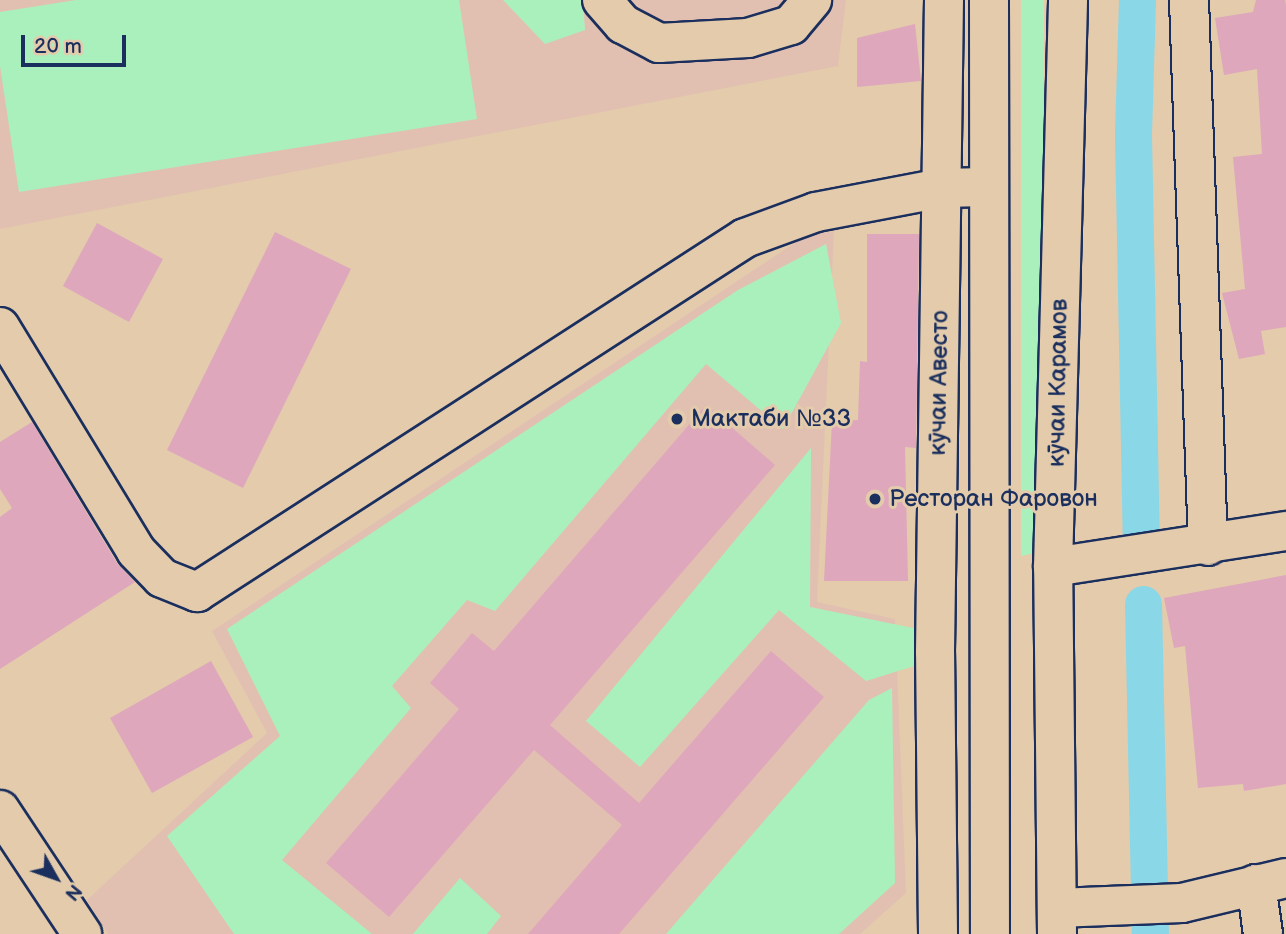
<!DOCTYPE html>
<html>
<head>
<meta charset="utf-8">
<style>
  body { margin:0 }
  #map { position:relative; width:1286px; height:934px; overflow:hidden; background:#e3cbac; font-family:"Balsamiq Sans",sans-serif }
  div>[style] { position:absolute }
  .built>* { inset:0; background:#e2c0b1 }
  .green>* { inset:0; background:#a9f0bd }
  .canal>* { height:37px; margin:-18.5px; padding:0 18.5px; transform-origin:18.5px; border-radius:18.5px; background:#89d7e7 }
  .building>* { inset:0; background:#dea7bc }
  .roads { filter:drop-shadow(2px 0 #1b2f5e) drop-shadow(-2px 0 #1b2f5e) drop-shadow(0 2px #1b2f5e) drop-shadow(0 -2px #1b2f5e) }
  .minor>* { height:38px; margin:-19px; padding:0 19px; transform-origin:19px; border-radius:19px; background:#e3cbac }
  .major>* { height:38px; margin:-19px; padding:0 19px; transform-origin:19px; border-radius:19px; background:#e3cbac }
  .dots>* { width:19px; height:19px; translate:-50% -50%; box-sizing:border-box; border:4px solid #e3cbac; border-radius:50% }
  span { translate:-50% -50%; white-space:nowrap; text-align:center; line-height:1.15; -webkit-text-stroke:6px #e3cbac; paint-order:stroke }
  .street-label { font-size:24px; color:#1b2f5e }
  .poi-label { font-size:24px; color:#1b2f5e }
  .left { translate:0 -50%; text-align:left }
  .north { position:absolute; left:21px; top:843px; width:70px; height:70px; -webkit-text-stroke:5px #e3cbac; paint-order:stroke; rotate:130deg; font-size:19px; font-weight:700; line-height:28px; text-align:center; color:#1b2f5e }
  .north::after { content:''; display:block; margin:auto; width:24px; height:32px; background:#1b2f5e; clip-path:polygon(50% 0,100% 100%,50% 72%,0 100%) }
  .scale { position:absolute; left:21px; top:35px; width:105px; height:32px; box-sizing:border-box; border:4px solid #1b2f5e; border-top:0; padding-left:9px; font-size:21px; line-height:24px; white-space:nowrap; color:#1b2f5e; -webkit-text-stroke:5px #e3cbac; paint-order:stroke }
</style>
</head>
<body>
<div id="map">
  <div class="built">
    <i style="clip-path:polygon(0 0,846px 0,838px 66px,0 229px)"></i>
    <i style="clip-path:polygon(834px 231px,817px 602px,895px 619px,906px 893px,860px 934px,108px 934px,87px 900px,267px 733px,212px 631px,805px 236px)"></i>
  </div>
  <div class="green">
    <i style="clip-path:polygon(76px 0,459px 0,477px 119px,19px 192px,0 66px,0 12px)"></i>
    <i style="clip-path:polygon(503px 0,583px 0,585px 30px,545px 44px)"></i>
    <i style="clip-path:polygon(1021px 0,1044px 0,1044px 57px,1039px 552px,1021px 556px)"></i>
    <i style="clip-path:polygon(826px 244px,841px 323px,783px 429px,706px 364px,495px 611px,467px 600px,392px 686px,411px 708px,282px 860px,372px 934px,234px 934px,167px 836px,280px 736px,227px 629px,738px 290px)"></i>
    <i style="clip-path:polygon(811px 448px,810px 607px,918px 629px,927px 662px,866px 681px,779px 610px,640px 767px,586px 721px)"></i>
    <i style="clip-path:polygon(892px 688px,895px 883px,839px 934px,666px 934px,869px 700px)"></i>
    <i style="clip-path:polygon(460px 878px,501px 916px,487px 934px,413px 934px)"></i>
  </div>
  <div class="canal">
    <i style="left:1137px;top:0;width:134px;rotate:91.7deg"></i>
    <i style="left:1133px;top:134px;width:399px;rotate:88.9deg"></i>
    <i style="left:1143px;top:604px;width:330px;rotate:88.8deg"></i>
  </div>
  <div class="building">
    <i style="clip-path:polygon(1256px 0,1285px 0,1286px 5px,1286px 327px,1261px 331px,1265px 354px,1239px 359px,1222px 293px,1245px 289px,1233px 157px,1262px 154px,1257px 69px,1224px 75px,1215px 18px,1253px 12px)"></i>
    <i style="clip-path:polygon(915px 24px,921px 81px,857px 87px,857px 38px)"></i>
    <i style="clip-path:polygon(97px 223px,163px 259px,129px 322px,63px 286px)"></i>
    <i style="clip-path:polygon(275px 232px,351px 269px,243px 488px,167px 450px)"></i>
    <i style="clip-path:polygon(867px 234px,919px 234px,916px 448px,905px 447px,908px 581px,824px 581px,832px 421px,858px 420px,860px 361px,867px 362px)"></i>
    <i style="clip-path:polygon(706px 405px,775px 465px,550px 725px,639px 803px,771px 651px,824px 697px,619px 934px,528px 934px,622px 825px,534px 750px,389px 917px,326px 863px,459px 709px,430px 683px,472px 633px,494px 651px)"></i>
    <i style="clip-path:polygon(32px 422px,117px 563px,135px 582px,0 669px,0 517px,12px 508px,0 489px,0 442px)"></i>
    <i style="clip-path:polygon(1286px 575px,1286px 784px,1244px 791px,1243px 784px,1198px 788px,1185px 646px,1174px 648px,1164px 598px)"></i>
    <i style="clip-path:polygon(211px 661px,253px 737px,152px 793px,110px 718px)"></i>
  </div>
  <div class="roads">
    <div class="minor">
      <i style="left:602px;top:0;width:32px;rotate:49deg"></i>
      <i style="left:623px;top:24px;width:41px;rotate:27.8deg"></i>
      <i style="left:659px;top:43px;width:89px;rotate:-3.2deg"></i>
      <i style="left:748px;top:38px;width:45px;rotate:-16.8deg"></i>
      <i style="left:791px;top:25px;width:33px;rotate:-50deg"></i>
      <i style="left:1189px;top:0;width:546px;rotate:88.01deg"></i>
      <i style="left:0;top:327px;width:262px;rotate:58.7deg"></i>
      <i style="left:136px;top:551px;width:37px;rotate:46deg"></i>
      <i style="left:162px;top:578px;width:38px;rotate:22deg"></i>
      <i style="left:197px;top:592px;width:652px;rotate:-32.86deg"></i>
      <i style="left:745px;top:238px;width:76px;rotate:-20.1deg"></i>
      <i style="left:816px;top:212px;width:128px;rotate:-10.8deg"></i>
      <i style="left:942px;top:188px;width:44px;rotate:-1.3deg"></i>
      <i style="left:1053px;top:567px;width:236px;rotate:-8.8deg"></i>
      <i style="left:0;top:810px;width:149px;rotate:56.5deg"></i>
      <i style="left:1256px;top:884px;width:50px;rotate:82deg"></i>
      <i style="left:1057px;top:908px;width:125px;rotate:-2.3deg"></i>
      <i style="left:1182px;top:903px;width:107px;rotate:-13.5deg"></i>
      <i style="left:938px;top:934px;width:282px;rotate:-90.6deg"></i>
      <i style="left:935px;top:652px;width:652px;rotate:-89.21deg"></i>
    </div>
    <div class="major">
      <i style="left:989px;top:0;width:934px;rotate:89.94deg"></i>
      <i style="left:1057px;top:934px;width:367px;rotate:-90.6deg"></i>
      <i style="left:1053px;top:567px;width:567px;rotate:-88.48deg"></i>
    </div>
  </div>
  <div class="dots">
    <i style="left:677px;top:419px;background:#1b2f5e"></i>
    <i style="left:875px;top:499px;background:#1b2f5e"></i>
  </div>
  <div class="street-label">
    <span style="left:939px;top:383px;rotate:-89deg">кӯчаи Авесто</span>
    <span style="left:1058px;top:383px;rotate:-89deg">кӯчаи Карамов</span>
  </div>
  <div class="poi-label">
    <span class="left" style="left:691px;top:419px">Мактаби №33</span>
    <span class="left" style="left:889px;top:499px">Ресторан Фаровон</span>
  </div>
  <div class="north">N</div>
  <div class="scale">20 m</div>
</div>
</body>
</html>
